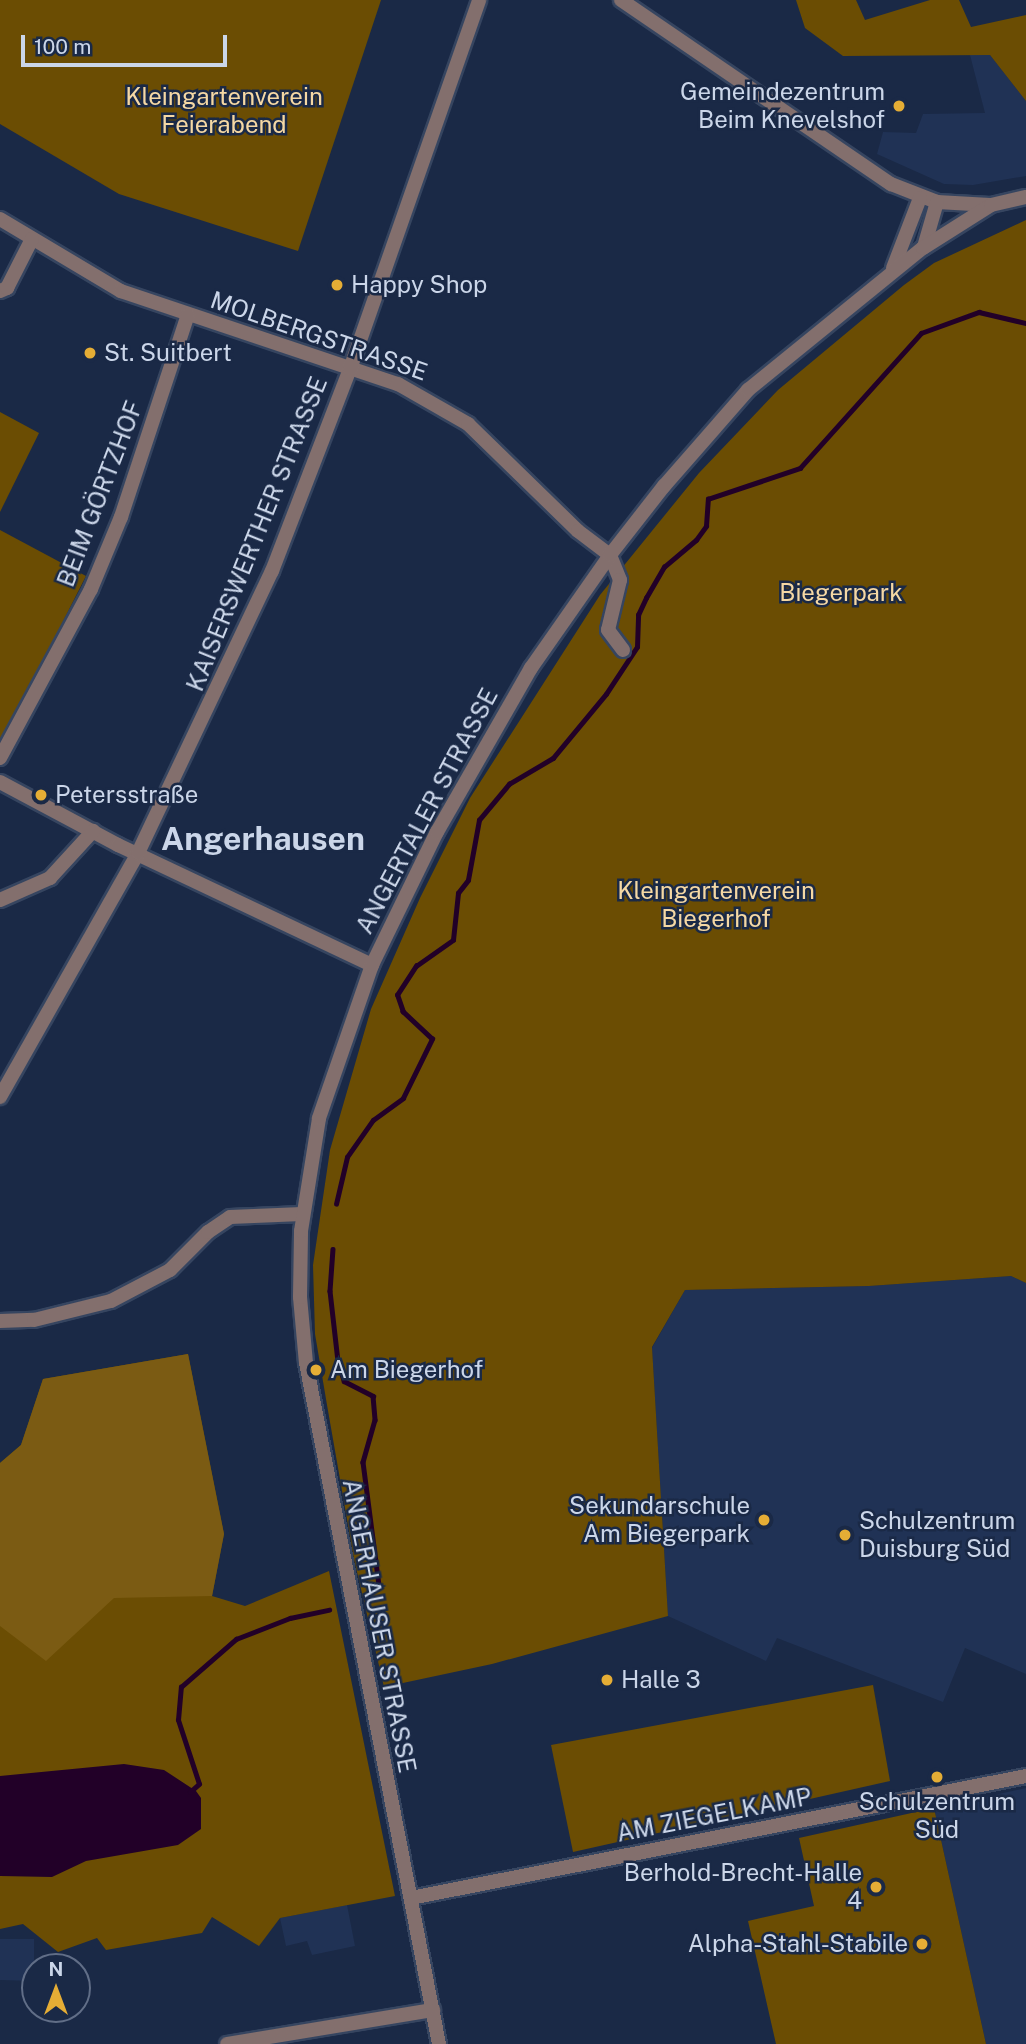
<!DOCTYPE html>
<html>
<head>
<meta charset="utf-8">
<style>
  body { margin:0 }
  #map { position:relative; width:1026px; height:2044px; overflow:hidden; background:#1a2946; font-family:"Public Sans",sans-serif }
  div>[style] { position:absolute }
  .built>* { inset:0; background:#203255 }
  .green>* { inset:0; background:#6b4d03 }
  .forest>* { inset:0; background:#7b5b13 }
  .water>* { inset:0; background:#220028 }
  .stream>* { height:4.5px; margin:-2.25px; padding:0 2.25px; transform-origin:2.25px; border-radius:2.25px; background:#220028 }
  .roads { filter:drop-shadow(2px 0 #364560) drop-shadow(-2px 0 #364560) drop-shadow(0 2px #364560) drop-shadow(0 -2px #364560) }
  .minor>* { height:14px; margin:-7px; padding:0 7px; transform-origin:7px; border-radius:7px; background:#836f6d }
  .dots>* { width:19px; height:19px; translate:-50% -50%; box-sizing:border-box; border:4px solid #1a2946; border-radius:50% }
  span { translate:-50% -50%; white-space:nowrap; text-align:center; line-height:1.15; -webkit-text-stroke:5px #1a2946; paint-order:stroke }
  .poi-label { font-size:24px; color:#cbd6e9 }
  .right { translate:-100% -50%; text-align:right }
  .left { translate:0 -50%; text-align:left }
  .park-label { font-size:24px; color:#f5d8a4 }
  .street-label { font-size:24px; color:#cbd6e9 }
  .district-label { font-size:32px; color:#cbd6e9; font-weight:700 }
  .north { position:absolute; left:21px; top:1953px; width:70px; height:70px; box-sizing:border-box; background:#1a2946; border:2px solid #616e87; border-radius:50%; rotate:0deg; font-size:19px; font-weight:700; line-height:28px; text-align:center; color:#cbd6e9 }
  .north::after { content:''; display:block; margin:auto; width:24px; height:32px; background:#e5ad35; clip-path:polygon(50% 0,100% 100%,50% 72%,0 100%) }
  .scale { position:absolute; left:21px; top:35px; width:206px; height:32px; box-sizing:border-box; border:4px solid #cbd6e9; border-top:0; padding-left:9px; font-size:21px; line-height:24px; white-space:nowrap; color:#cbd6e9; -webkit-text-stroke:5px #1a2946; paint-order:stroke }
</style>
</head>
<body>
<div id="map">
  <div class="built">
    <i style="clip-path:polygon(970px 55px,990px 55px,1026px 101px,1026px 176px,973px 185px,944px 184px,877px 154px,883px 132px,916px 133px,923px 114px,985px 113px)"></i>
    <i style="clip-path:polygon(1011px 1276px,1026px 1283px,1026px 1674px,965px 1648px,943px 1702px,777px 1638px,766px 1661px,668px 1616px,652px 1348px,685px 1290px,869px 1286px)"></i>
    <i style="clip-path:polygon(1026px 1788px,1026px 2044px,986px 2044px,934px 1808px)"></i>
    <i style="clip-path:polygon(347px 1905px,355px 1946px,312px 1955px,307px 1941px,286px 1946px,280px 1918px)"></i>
    <i style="clip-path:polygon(0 1939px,34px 1939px,34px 1981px,0 1980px)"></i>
  </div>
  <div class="green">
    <i style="clip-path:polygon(0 0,381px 0,298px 251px,119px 194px,0 124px)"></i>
    <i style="clip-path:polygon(796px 0,856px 0,865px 20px,930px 0,959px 0,971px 27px,1026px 15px,1026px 101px,990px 55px,843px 56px,805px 28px)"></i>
    <i style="clip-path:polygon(1026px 220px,1026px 1283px,1011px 1276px,869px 1286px,685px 1290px,652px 1347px,668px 1616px,492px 1664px,384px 1687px,354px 1559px,327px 1405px,315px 1334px,313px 1265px,330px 1150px,371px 1009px,420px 898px,470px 798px,600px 595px,699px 473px,778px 390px,904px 285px,934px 263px)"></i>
    <i style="clip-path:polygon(0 412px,39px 433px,0 512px)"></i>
    <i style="clip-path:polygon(0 530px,86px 576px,0 746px)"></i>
    <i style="clip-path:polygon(188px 1354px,224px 1534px,212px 1596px,245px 1606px,329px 1571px,395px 1896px,280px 1918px,259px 1946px,212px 1917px,202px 1933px,106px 1950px,97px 1938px,58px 1952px,23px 1924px,0 1929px,0 1463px,21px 1445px,43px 1379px)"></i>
    <i style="clip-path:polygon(873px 1685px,890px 1781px,573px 1852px,551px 1745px)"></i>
    <i style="clip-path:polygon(934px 1808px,986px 2044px,776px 2044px,748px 1921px,814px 1906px,799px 1838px)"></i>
  </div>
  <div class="forest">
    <i style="clip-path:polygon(188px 1354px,224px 1534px,212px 1596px,114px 1598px,46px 1661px,0 1626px,0 1463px,21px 1445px,43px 1379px)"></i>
  </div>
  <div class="water">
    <i style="clip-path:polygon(124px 1764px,164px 1770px,196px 1791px,201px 1798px,201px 1829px,178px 1845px,86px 1861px,52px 1877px,0 1876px,0 1776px)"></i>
  </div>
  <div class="stream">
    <i style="left:336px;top:1204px;width:48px;rotate:-76.8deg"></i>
    <i style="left:347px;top:1157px;width:45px;rotate:-54.9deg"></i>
    <i style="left:373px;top:1120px;width:37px;rotate:-36deg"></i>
    <i style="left:403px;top:1098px;width:66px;rotate:-63.8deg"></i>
    <i style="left:432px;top:1039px;width:40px;rotate:-137deg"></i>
    <i style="left:403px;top:1012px;width:18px;rotate:-109deg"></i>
    <i style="left:397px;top:995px;width:35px;rotate:-57deg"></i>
    <i style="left:416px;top:966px;width:45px;rotate:-35.1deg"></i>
    <i style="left:453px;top:940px;width:47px;rotate:-83.9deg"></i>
    <i style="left:458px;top:893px;width:16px;rotate:-52deg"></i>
    <i style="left:468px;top:880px;width:61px;rotate:-79.6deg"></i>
    <i style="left:479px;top:820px;width:47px;rotate:-50.2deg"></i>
    <i style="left:509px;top:784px;width:51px;rotate:-30.6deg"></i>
    <i style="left:553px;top:758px;width:83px;rotate:-50.4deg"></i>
    <i style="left:606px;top:694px;width:56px;rotate:-56.6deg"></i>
    <i style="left:637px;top:647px;width:32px;rotate:-88deg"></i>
    <i style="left:638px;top:615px;width:19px;rotate:-65deg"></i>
    <i style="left:646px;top:598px;width:36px;rotate:-60deg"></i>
    <i style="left:664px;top:567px;width:42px;rotate:-40.2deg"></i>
    <i style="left:696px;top:540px;width:17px;rotate:-54deg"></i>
    <i style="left:706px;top:526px;width:27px;rotate:-86deg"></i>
    <i style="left:708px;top:499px;width:97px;rotate:-18.6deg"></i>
    <i style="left:800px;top:468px;width:181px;rotate:-48.1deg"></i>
    <i style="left:921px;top:333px;width:62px;rotate:-19.9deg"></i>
    <i style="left:979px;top:312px;width:48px;rotate:13.2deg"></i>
    <i style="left:333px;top:1249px;width:42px;rotate:94.1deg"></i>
    <i style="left:330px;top:1291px;width:70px;rotate:83.5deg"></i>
    <i style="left:338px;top:1361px;width:21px;rotate:73deg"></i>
    <i style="left:344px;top:1381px;width:33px;rotate:27deg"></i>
    <i style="left:373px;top:1396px;width:24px;rotate:85deg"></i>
    <i style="left:375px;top:1420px;width:44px;rotate:105.9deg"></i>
    <i style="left:363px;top:1462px;width:124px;rotate:82.6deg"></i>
    <i style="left:190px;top:1792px;width:12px;rotate:-42deg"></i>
    <i style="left:199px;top:1784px;width:67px;rotate:-108.2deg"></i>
    <i style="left:178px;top:1720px;width:33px;rotate:-85deg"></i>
    <i style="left:181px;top:1687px;width:73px;rotate:-41.1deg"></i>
    <i style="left:236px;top:1639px;width:58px;rotate:-21.3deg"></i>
    <i style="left:290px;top:1618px;width:40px;rotate:-12deg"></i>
  </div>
  <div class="roads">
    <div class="minor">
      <i style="left:621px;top:0;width:327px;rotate:34.3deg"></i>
      <i style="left:891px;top:184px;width:49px;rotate:21.4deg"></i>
      <i style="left:937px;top:202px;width:53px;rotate:3.2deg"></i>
      <i style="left:0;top:219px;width:141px;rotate:30.8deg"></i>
      <i style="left:121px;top:291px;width:292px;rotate:18.6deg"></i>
      <i style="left:398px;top:384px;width:81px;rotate:29.7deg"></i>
      <i style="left:468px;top:424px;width:153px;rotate:44.2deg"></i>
      <i style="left:578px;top:531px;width:40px;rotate:37deg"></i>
      <i style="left:610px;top:555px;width:27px;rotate:68deg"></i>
      <i style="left:620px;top:580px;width:51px;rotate:103.5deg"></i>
      <i style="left:608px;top:630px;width:25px;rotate:53deg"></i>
      <i style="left:924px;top:247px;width:47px;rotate:-73.9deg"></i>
      <i style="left:893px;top:268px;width:75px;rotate:-68.9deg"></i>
      <i style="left:0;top:291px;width:8px;rotate:-23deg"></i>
      <i style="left:7px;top:288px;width:55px;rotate:-63deg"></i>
      <i style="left:0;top:758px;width:192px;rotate:-61.7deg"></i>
      <i style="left:91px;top:589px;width:78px;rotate:-67.4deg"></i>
      <i style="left:121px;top:517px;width:213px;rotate:-71.7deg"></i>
      <i style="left:0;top:782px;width:134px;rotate:28.1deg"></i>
      <i style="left:118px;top:845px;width:281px;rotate:25.3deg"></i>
      <i style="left:0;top:900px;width:55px;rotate:-23.7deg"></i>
      <i style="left:50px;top:878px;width:64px;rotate:-47.5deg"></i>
      <i style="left:0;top:1097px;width:280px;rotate:-60.5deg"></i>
      <i style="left:138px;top:853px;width:312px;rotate:-64.6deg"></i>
      <i style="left:272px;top:571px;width:217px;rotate:-68.9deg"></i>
      <i style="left:350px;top:369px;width:391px;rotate:-70.7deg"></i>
      <i style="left:0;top:1321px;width:34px;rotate:-2deg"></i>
      <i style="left:34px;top:1320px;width:79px;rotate:-13.9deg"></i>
      <i style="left:111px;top:1301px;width:67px;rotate:-27.7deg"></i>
      <i style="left:170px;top:1270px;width:54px;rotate:-45deg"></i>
      <i style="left:208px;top:1232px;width:27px;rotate:-34deg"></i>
      <i style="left:230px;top:1217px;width:72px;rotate:-2.4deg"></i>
      <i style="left:411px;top:1898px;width:627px;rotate:-11.22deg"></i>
      <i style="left:227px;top:2044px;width:209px;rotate:-9.4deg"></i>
      <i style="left:439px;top:2044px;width:694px;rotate:-101.05deg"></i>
      <i style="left:306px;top:1363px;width:66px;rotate:-95.2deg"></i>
      <i style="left:300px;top:1297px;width:66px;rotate:-89.1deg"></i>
      <i style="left:301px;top:1231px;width:114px;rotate:-80.9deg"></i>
      <i style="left:319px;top:1118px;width:162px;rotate:-70.9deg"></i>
      <i style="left:372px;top:965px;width:148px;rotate:-64deg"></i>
      <i style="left:437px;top:832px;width:189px;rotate:-60.2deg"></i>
      <i style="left:531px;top:668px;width:138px;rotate:-55deg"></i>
      <i style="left:610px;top:555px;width:88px;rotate:-52deg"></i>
      <i style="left:664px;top:486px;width:128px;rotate:-48.8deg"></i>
      <i style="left:748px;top:390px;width:225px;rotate:-39.1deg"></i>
      <i style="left:923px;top:248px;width:80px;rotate:-32.3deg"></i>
      <i style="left:991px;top:205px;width:36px;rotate:-13deg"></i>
    </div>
  </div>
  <div class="dots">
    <i style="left:899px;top:106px;background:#e5ad35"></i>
    <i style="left:337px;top:285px;background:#e5ad35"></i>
    <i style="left:90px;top:353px;background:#e5ad35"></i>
    <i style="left:41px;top:795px;background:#e5ad35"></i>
    <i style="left:316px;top:1370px;background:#e5ad35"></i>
    <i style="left:764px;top:1520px;background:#e5ad35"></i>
    <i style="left:845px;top:1535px;background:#e5ad35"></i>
    <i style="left:607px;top:1680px;background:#e5ad35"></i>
    <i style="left:937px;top:1777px;background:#e5ad35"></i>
    <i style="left:876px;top:1887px;background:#e5ad35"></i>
    <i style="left:922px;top:1944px;background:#e5ad35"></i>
  </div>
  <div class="poi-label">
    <span class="right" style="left:885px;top:106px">Gemeindezentrum<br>Beim Knevelshof</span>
    <span class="left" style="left:351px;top:285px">Happy Shop</span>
    <span class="left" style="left:104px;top:353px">St. Suitbert</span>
    <span class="left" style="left:55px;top:795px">Petersstraße</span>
    <span class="left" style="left:330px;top:1370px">Am Biegerhof</span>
    <span class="right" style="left:750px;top:1520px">Sekundarschule<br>Am Biegerpark</span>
    <span class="left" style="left:859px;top:1535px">Schulzentrum<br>Duisburg Süd</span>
    <span class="left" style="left:621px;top:1680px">Halle 3</span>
    <span style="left:937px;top:1816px">Schulzentrum<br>Süd</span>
    <span class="right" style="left:862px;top:1887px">Berhold-Brecht-Halle<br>4</span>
    <span class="right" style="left:908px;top:1944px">Alpha-Stahl-Stabile</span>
  </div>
  <div class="park-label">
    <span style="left:224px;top:111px">Kleingartenverein<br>Feierabend</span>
    <span style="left:841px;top:593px">Biegerpark</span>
    <span style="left:716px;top:905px">Kleingartenverein<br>Biegerhof</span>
  </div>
  <div class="street-label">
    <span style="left:319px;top:336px;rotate:19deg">MOLBERGSTRASSE</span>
    <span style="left:100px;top:494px;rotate:-69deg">BEIM GÖRTZHOF</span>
    <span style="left:257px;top:534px;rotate:-68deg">KAISERSWERTHER STRASSE</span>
    <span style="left:427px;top:811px;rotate:-62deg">ANGERTALER STRASSE</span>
    <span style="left:379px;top:1626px;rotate:79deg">ANGERHAUSER STRASSE</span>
    <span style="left:714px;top:1815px;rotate:-11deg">AM ZIEGELKAMP</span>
  </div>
  <div class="district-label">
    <span style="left:263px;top:839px">Angerhausen</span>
  </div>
  <div class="north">N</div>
  <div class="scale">100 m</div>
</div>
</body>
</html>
